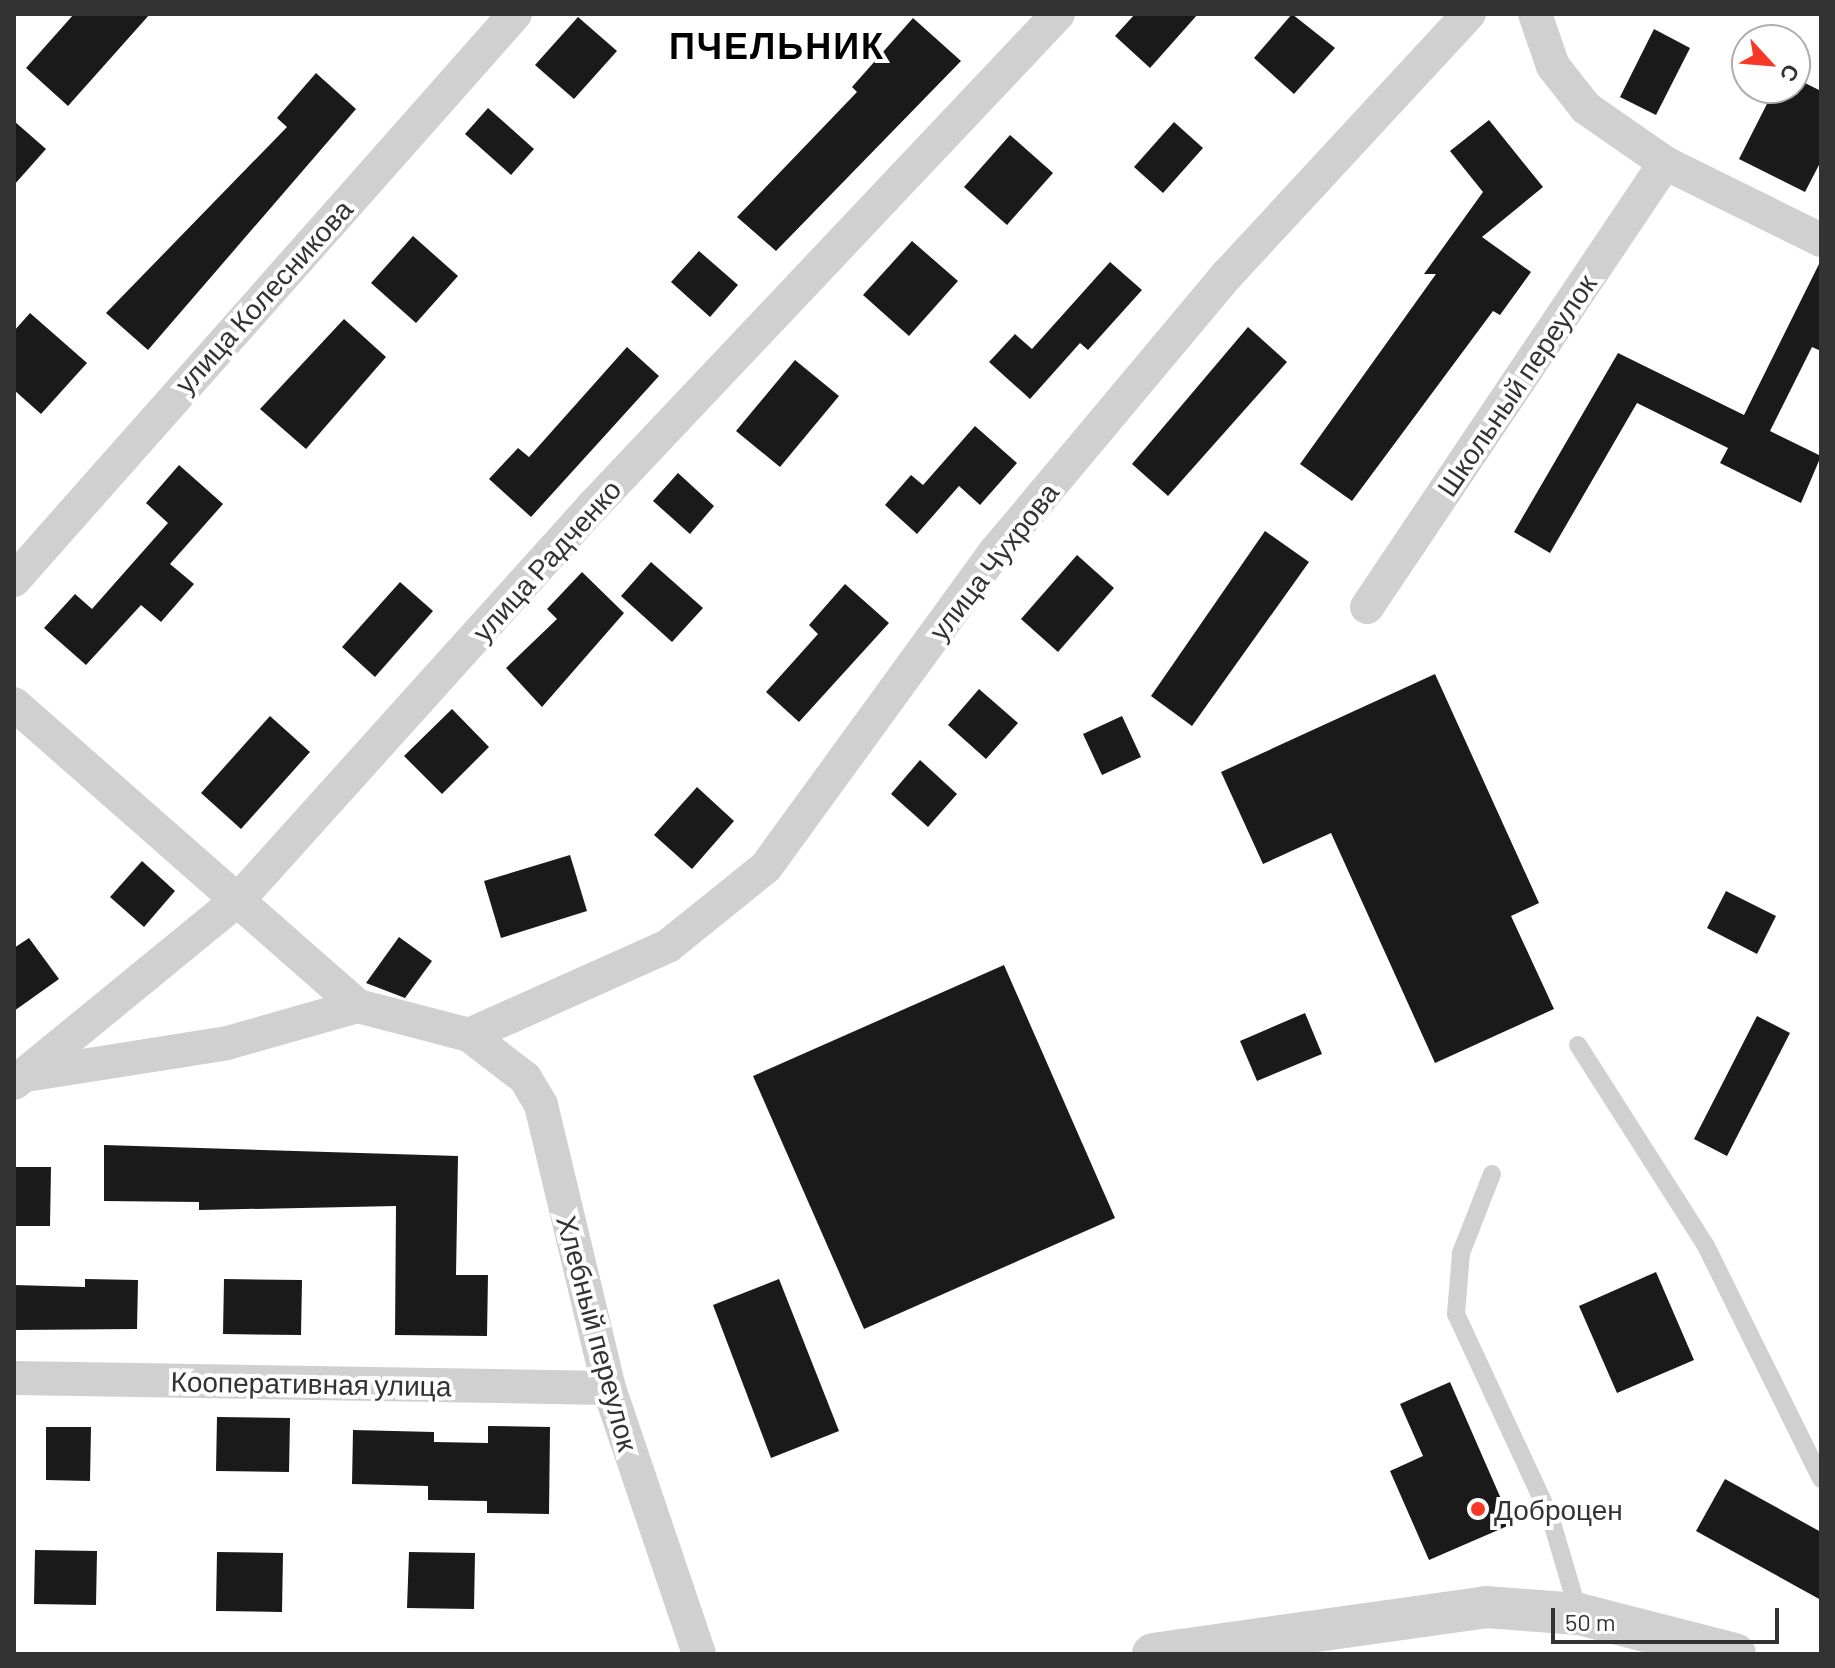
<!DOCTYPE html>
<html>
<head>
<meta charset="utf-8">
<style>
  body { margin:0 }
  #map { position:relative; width:1835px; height:1668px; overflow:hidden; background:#fff; font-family:Barlow,sans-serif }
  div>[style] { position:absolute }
  .building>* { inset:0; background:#1a1a1a }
  .service>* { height:18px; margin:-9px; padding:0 9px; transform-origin:9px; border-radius:9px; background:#d0d0d0 }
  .minor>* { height:34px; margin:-17px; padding:0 17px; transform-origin:17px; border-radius:17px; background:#d0d0d0 }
  .tertiary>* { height:42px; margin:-21px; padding:0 21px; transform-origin:21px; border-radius:21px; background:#d0d0d0 }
  .dots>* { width:22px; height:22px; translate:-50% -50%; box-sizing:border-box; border:4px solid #fff; border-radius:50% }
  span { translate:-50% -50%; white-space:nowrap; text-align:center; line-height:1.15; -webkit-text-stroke:8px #fff; paint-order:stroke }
  .street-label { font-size:28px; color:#333 }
  .poi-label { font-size:28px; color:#333 }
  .left { translate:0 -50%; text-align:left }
  .district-label { font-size:36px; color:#000; font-weight:700; letter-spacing:2px }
  .frame { position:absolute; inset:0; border:16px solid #333; pointer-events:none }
  .north { position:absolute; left:1731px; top:24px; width:80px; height:80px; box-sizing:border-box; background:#fff; border:2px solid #adadad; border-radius:50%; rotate:116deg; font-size:22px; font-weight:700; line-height:32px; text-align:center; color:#333 }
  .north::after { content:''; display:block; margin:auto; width:28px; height:36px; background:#f73828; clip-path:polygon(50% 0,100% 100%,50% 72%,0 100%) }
  .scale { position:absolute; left:1551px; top:1608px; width:228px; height:36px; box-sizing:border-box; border:4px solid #333; border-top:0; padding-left:10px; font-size:24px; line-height:28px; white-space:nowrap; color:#333; -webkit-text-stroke:6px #fff; paint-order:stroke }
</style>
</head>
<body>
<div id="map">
  <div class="building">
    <i style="clip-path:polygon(74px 14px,150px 14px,68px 106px,26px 68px)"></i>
    <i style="clip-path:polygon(1135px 14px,1198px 14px,1150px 68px,1115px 36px)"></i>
    <i style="clip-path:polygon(1292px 14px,1335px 48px,1294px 94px,1254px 58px)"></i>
    <i style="clip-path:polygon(578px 17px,617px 51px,574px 99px,535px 65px)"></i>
    <i style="clip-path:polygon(913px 18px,961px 61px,776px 251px,737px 217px,857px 92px,852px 87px)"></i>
    <i style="clip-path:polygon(1654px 29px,1690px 48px,1656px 115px,1620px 97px)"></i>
    <i style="clip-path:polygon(316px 73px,356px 109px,148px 350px,106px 313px,287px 127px,277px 118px)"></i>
    <i style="clip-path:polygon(1795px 78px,1821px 91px,1821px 161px,1805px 192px,1739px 159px,1775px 88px,1795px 88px)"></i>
    <i style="clip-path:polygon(488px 108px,534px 149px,511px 175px,465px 134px)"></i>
    <i style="clip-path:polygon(1489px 120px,1543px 187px,1482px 237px,1531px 272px,1500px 315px,1493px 311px,1352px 501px,1300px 464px,1436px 274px,1424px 274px,1483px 192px,1450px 151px)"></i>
    <i style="clip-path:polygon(14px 121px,46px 149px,14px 185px)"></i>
    <i style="clip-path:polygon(1174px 122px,1203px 148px,1163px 193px,1134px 167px)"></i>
    <i style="clip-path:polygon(1010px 135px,1053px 173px,1007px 225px,964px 187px)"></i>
    <i style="clip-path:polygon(413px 236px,458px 276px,416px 323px,371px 283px)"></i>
    <i style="clip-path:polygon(912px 241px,958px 281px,909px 336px,863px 295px)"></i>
    <i style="clip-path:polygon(699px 251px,738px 285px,710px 317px,671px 282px)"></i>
    <i style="clip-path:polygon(1821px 260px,1821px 351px,1812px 347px,1770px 431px,1821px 456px,1801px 503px,1720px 463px,1728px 448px,1637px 403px,1550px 553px,1514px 532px,1618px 353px,1744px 415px)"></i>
    <i style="clip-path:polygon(1110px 262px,1142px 290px,1088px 350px,1080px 343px,1030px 399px,989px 362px,1015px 334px,1032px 349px)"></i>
    <i style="clip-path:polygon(30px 313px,87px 363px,41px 414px,14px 390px,14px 331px)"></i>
    <i style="clip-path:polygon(344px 319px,386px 357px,306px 449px,260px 409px)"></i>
    <i style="clip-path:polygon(1248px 327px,1287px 362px,1168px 496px,1132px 464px)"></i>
    <i style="clip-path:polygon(627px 347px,659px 376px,531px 517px,489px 479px,518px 448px,529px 457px)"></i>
    <i style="clip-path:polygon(795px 360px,839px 396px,780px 467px,736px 431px)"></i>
    <i style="clip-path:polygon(975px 426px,1017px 463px,980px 505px,959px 486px,917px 534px,885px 505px,911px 475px,923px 485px)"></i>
    <i style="clip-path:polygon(179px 465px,223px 504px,170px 564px,194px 584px,161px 622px,141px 605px,86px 665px,44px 628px,75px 594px,92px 609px,168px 523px,146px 503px)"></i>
    <i style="clip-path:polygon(678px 473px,714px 506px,690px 534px,653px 501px)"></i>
    <i style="clip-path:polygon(1265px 531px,1309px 562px,1192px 726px,1151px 696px)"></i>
    <i style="clip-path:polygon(1077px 555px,1114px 588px,1058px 652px,1021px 619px)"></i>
    <i style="clip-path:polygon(651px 562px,703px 608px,672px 642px,621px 596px)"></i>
    <i style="clip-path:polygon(582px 572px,624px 613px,542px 707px,506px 668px,557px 619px,547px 609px)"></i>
    <i style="clip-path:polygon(400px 582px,433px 611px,375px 677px,342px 647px)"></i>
    <i style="clip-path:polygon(845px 584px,889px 623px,799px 722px,766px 692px,818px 634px,809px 625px)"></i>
    <i style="clip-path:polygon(1435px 674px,1539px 903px,1511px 916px,1554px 1009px,1435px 1063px,1331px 833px,1263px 864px,1221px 772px)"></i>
    <i style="clip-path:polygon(979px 689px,1018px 723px,986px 759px,948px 725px)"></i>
    <i style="clip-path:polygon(452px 709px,489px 747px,442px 794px,404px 756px)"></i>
    <i style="clip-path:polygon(270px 716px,310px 752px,241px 829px,201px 793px)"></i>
    <i style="clip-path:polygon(1122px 716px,1141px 757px,1102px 775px,1083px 734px)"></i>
    <i style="clip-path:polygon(920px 760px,957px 794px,928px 827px,891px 794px)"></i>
    <i style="clip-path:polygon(697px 787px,734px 821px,692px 869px,654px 835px)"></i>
    <i style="clip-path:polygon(570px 855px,587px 911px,501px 938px,484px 881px)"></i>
    <i style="clip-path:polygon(142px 861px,175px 891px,144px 927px,110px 897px)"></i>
    <i style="clip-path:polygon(1726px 891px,1776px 916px,1757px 954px,1707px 928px)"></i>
    <i style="clip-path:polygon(399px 937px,432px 961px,405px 998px,366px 983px)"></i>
    <i style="clip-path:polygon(29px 938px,59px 979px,14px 1011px,14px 948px)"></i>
    <i style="clip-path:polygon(1004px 965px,1115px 1218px,864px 1329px,753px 1076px)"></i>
    <i style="clip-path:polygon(1305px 1013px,1322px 1054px,1257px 1081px,1240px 1041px)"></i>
    <i style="clip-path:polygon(1757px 1016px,1790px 1033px,1727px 1156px,1694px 1139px)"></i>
    <i style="clip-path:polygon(104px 1145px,458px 1156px,456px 1275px,488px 1275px,487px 1336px,395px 1335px,396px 1206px,199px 1210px,199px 1202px,104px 1201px)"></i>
    <i style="clip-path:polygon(14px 1167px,51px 1167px,50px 1226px,14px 1226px)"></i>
    <i style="clip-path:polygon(1656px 1272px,1694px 1360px,1617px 1393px,1579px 1306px)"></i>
    <i style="clip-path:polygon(85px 1279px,138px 1280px,137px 1329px,14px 1330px,14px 1285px,85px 1287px)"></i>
    <i style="clip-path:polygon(224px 1279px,302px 1280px,301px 1335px,223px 1334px)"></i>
    <i style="clip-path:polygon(779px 1279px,839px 1431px,771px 1458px,713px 1305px)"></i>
    <i style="clip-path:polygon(1450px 1382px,1512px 1524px,1429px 1560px,1390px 1471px,1423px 1456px,1400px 1404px)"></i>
    <i style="clip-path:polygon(217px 1417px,290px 1418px,289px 1472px,216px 1471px)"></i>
    <i style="clip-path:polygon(488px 1426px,550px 1427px,549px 1514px,487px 1513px,487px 1501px,428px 1500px,428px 1486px,352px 1484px,353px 1430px,434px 1432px,434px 1442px,488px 1443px)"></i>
    <i style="clip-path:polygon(46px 1427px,91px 1427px,90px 1481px,46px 1480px)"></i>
    <i style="clip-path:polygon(1725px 1479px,1821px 1532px,1821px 1600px,1696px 1531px)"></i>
    <i style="clip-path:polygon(35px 1550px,97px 1551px,96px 1605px,34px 1604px)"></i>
    <i style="clip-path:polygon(217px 1552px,283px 1553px,282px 1612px,216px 1611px)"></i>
    <i style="clip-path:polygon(409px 1552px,475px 1553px,474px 1609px,407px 1608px)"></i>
  </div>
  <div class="service">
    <i style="left:1578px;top:1045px;width:238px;rotate:57.5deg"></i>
    <i style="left:1706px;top:1246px;width:260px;rotate:63.7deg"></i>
    <i style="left:1492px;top:1174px;width:85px;rotate:111.4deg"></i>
    <i style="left:1461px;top:1253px;width:61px;rotate:94.7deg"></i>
    <i style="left:1456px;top:1314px;width:226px;rotate:65.1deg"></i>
    <i style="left:1551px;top:1519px;width:99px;rotate:73.6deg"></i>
  </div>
  <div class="minor">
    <i style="left:1535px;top:14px;width:55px;rotate:70.9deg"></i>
    <i style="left:1553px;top:66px;width:53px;rotate:51.8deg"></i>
    <i style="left:1586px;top:108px;width:96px;rotate:34.8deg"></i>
    <i style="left:1665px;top:163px;width:174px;rotate:26.3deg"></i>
    <i style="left:14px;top:580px;width:756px;rotate:-48.49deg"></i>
    <i style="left:1367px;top:607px;width:535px;rotate:-56.13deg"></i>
    <i style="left:14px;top:704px;width:458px;rotate:41.3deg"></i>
    <i style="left:358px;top:1006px;width:115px;rotate:14.6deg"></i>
    <i style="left:469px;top:1035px;width:71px;rotate:37.5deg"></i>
    <i style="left:525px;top:1078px;width:31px;rotate:59deg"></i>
    <i style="left:541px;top:1105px;width:291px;rotate:76.5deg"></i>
    <i style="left:609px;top:1388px;width:281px;rotate:71.3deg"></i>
    <i style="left:469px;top:1035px;width:218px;rotate:-24.1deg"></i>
    <i style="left:668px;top:946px;width:126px;rotate:-38.9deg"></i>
    <i style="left:766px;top:867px;width:391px;rotate:-54deg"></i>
    <i style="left:996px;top:551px;width:360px;rotate:-50.1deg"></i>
    <i style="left:1227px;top:275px;width:356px;rotate:-47.2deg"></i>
    <i style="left:26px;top:1075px;width:204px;rotate:-9deg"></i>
    <i style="left:227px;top:1043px;width:136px;rotate:-15.8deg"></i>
    <i style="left:14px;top:1083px;width:291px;rotate:-39.3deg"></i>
    <i style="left:239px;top:899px;width:529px;rotate:-47.99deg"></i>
    <i style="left:593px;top:506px;width:677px;rotate:-46.62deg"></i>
    <i style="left:14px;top:1378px;width:595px;rotate:0.96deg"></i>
  </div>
  <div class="tertiary">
    <i style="left:1153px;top:1654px;width:336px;rotate:-8deg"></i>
    <i style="left:1486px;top:1607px;width:93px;rotate:4.3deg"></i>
    <i style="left:1579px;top:1614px;width:161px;rotate:14.4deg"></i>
  </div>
  <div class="dots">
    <i style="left:1478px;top:1509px;background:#f73828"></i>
  </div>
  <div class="street-label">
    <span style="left:263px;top:296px;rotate:-48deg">улица Колесникова</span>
    <span style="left:1516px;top:385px;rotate:-56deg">Школьный переулок</span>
    <span style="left:546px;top:560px;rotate:-48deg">улица Радченко</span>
    <span style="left:993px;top:561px;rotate:-52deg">улица Чухрова</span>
    <span style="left:598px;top:1333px;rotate:75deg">Хлебный переулок</span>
    <span style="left:311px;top:1383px;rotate:1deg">Кооперативная улица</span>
  </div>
  <div class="poi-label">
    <span class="left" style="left:1494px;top:1509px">Доброцен</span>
  </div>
  <div class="district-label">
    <span style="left:777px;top:45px">ПЧЕЛЬНИК</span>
  </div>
  <div class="frame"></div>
  <div class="north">С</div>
  <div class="scale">50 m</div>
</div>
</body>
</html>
